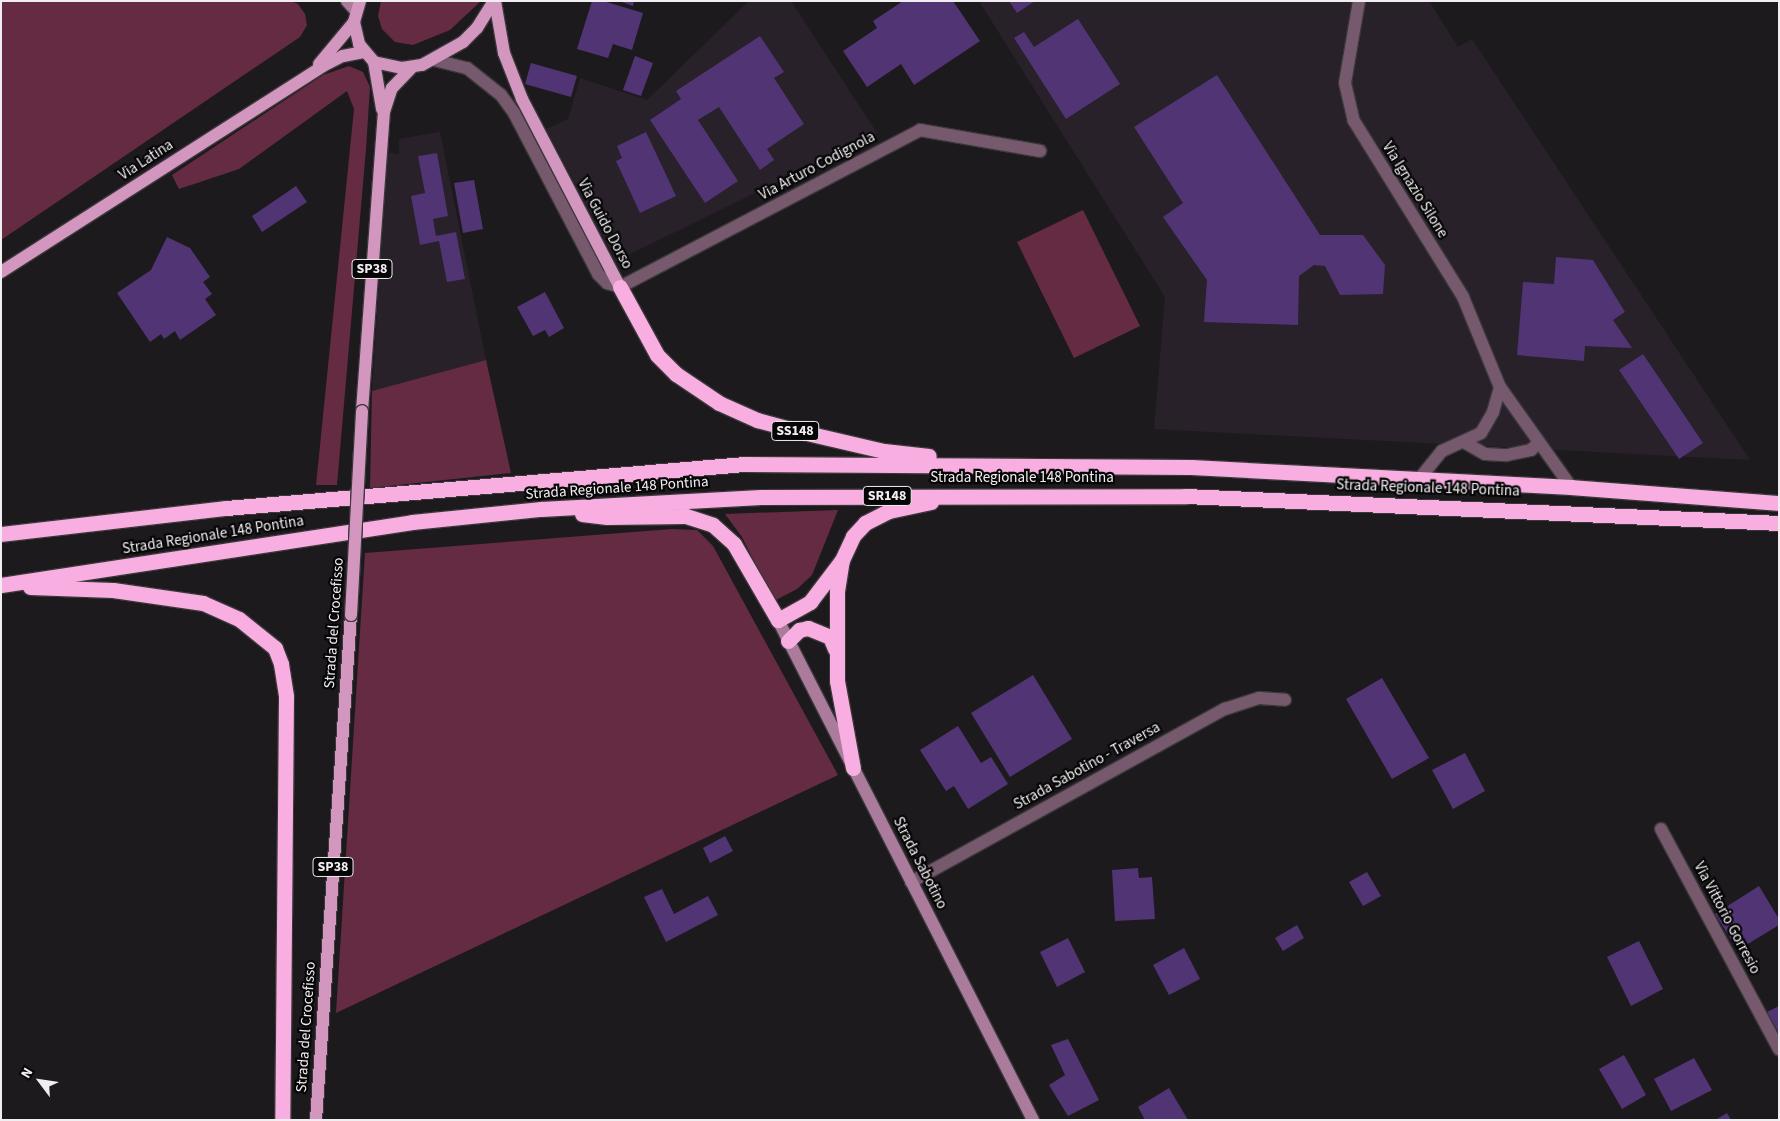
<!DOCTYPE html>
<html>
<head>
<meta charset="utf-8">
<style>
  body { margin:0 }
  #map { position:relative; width:1780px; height:1121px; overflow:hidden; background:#1d1a1e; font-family:"Source Sans 3",sans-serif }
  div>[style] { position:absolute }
  .built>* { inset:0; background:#282129 }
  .green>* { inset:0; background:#652b42 }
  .building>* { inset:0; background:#513473 }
  .roads { filter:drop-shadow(1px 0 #3b383c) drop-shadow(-1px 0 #3b383c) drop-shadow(0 1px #3b383c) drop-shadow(0 -1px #3b383c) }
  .street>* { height:12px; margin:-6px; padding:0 6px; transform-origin:6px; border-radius:6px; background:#76596c }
  .secondary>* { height:12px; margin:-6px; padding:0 6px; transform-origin:6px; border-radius:6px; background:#aa7b9b }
  .primary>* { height:12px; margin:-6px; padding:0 6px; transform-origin:6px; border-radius:6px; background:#d396bf }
  .highway>* { height:15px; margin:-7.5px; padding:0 7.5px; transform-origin:7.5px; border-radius:7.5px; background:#f8aee0 }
  .bridges { filter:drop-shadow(1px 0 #3b383c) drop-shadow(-1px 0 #3b383c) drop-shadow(0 1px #3b383c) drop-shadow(0 -1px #3b383c) }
  .primary-bridge>* { height:12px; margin:-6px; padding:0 6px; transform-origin:6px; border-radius:6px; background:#d396bf }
  span { translate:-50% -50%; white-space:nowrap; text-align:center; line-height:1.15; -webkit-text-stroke:4.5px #070607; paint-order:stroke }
  .shield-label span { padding:1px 4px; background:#070607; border:1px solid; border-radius:4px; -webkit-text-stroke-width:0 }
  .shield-label { font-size:14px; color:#f1eef1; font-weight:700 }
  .street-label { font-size:15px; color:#f1eef1 }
  .frame { position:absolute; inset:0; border:2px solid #f1eef1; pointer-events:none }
  .north { position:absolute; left:15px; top:1056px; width:50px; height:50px; -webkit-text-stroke:4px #070607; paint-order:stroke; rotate:301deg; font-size:14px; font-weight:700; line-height:20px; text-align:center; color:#f1eef1 }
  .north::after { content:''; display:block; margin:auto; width:18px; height:22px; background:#f1eef1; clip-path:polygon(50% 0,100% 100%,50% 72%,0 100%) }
</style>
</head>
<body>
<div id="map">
  <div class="built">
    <i style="clip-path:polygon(749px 1px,791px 1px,877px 133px,616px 261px,546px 129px,568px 119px,580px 78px,647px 100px)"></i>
    <i style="clip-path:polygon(979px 1px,1429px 1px,1458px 47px,1472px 39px,1750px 460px,1154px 429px,1165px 297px)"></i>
    <i style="clip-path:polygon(440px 132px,486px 360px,372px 391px,387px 152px,399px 155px,399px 139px)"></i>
  </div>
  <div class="green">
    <i style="clip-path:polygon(1px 1px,291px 1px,298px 4px,305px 14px,307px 25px,300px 37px,1px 240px)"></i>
    <i style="clip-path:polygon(381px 1px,481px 1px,450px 30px,413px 45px,395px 42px,382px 29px,378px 16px)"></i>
    <i style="clip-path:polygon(349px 66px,363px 72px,370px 87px,366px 149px,337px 485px,316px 485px,354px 109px,347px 91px,239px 169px,179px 189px,172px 175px,323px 75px)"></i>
    <i style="clip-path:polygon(1083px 210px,1140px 326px,1074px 358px,1017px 242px)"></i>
    <i style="clip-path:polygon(486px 360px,511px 473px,370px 488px,372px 391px)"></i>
    <i style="clip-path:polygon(838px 510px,812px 575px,797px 589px,774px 601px,742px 537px,725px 514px)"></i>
    <i style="clip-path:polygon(672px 529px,697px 530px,713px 546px,838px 775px,336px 1013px,365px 553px)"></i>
  </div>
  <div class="building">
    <i style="clip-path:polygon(592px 1px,603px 1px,643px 13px,632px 50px,613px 44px,608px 58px,577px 49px)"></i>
    <i style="clip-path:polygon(619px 1px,634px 1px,633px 6px)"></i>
    <i style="clip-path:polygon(903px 1px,953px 1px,980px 41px,914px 85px,901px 64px,867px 87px,843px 51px,877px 28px,873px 21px)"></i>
    <i style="clip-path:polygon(1009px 1px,1035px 1px,1017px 13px)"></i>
    <i style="clip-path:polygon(1078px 19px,1120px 84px,1066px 119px,1014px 38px,1024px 32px,1034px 47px)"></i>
    <i style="clip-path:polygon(760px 36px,784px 72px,774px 78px,804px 124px,767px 149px,774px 160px,760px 170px,719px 107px,698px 120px,738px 181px,705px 203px,650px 120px,681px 99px,676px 91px)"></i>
    <i style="clip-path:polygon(635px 56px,653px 63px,641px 96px,623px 90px)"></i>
    <i style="clip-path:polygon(531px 63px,577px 76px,571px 97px,525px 84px)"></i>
    <i style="clip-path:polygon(1217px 75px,1320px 235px,1363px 235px,1385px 265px,1383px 294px,1340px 295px,1325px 266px,1314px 265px,1299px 276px,1298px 325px,1204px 322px,1207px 280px,1163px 217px,1183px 203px,1134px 127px)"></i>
    <i style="clip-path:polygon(646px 132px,676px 196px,640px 213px,616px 161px,622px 158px,617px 146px)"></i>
    <i style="clip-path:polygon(437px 153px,448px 216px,433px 219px,436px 236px,456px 232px,465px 279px,447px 282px,439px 241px,420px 245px,411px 196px,425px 193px,418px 156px)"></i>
    <i style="clip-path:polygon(474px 180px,483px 229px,463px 233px,454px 183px)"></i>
    <i style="clip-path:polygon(296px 186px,307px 202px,262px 232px,252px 216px)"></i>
    <i style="clip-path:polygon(167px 237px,190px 248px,210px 277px,203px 282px,212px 294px,205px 299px,216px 315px,180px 340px,175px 331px,164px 339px,161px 334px,150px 342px,117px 293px,151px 270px)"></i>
    <i style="clip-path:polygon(1556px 257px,1593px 260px,1625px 312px,1613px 320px,1632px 348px,1585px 346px,1584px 361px,1517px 355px,1523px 282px,1554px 284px)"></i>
    <i style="clip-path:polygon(545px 292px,564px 328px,549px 337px,545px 330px,533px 336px,517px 307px)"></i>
    <i style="clip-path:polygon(1643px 354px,1703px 443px,1679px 459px,1619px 370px)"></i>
    <i style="clip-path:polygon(1033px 675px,1072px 739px,1010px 777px,971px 713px)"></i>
    <i style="clip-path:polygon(1382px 678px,1429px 758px,1392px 779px,1346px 699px)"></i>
    <i style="clip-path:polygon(958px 726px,981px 763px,991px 757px,1008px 784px,968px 809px,954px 786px,946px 791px,920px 750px)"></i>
    <i style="clip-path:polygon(1465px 753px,1485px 791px,1453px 809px,1432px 770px)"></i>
    <i style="clip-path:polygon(725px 836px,733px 851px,710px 863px,703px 848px)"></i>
    <i style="clip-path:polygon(1138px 868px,1139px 878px,1152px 877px,1155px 919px,1115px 921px,1112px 870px)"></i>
    <i style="clip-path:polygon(1367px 872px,1381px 896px,1363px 906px,1349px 882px)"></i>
    <i style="clip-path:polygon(1759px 886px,1779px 919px,1779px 925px,1738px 950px,1715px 914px)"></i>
    <i style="clip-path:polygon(662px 889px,674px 914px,708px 896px,718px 915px,666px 942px,644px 897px)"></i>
    <i style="clip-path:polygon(1297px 925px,1304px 938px,1283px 951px,1275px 938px)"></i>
    <i style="clip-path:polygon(1068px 938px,1085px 972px,1057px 987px,1040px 952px)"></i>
    <i style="clip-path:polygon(1639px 941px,1663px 989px,1631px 1006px,1607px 957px)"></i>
    <i style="clip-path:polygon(1184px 948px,1200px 979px,1169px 995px,1153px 965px)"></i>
    <i style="clip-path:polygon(1779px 1006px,1779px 1033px,1767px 1012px)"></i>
    <i style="clip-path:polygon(1068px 1039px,1099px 1100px,1068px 1116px,1049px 1085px,1065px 1075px,1051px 1045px)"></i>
    <i style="clip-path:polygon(1624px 1055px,1646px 1095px,1622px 1109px,1599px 1069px)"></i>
    <i style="clip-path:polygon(1694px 1058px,1712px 1090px,1671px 1111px,1654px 1079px)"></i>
    <i style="clip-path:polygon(1169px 1088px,1188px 1120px,1145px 1120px,1138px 1107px)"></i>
    <i style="clip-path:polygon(1727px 1113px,1731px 1120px,1715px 1120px)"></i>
  </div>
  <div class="roads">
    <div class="street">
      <i style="left:1359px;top:1px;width:83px;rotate:99.7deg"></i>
      <i style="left:1345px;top:83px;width:39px;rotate:77deg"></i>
      <i style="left:1354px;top:121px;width:207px;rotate:58.2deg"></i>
      <i style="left:1463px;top:297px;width:97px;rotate:67.7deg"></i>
      <i style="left:1500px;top:387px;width:123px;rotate:54.6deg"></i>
      <i style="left:434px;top:60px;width:34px;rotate:14deg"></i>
      <i style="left:467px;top:68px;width:43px;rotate:38.5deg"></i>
      <i style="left:501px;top:95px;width:22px;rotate:54deg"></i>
      <i style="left:514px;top:113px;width:182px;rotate:62.4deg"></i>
      <i style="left:598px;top:274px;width:13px;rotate:45deg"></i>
      <i style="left:607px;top:283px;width:14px;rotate:17deg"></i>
      <i style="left:620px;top:287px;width:339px;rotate:-27.6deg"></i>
      <i style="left:920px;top:130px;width:122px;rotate:9.9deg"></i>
      <i style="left:1464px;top:442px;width:24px;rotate:30deg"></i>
      <i style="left:1485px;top:454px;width:22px;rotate:3deg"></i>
      <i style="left:1507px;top:455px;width:25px;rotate:-12deg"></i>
      <i style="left:1531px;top:450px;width:10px;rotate:-45deg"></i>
      <i style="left:1420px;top:478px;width:35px;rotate:-51deg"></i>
      <i style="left:1442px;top:451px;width:43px;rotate:-24.8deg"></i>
      <i style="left:1481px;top:433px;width:24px;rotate:-60deg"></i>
      <i style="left:1493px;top:412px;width:26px;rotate:-74deg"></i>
      <i style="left:1661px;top:829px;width:250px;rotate:61.8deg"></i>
      <i style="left:911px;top:882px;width:359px;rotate:-28.9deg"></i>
      <i style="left:1225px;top:709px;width:36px;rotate:-18deg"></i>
      <i style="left:1259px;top:698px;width:26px;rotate:4deg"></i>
    </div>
    <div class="secondary">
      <i style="left:347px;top:1px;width:13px;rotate:48deg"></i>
      <i style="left:778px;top:620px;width:561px;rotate:62.98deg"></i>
    </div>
    <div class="primary">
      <i style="left:360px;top:1px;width:22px;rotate:106deg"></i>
      <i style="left:354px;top:22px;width:23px;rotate:77deg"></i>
      <i style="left:359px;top:44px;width:23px;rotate:50deg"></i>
      <i style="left:374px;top:62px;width:29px;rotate:12deg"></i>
      <i style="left:402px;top:68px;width:20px;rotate:-9deg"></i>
      <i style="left:422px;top:65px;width:47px;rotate:-29.3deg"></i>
      <i style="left:463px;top:42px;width:20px;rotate:-45deg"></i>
      <i style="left:477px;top:28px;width:32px;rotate:-58deg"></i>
      <i style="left:495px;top:1px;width:53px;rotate:80.2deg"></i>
      <i style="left:504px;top:53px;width:49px;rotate:68.6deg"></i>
      <i style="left:522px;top:99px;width:212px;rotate:62.5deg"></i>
      <i style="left:374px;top:62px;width:48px;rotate:80.3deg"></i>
      <i style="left:319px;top:64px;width:55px;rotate:-50.2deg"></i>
      <i style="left:1px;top:272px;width:382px;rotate:-32.6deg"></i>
      <i style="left:323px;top:66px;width:22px;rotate:-27deg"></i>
      <i style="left:343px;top:56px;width:21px;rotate:-11deg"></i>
      <i style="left:362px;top:411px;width:300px;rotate:-85.8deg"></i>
      <i style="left:384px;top:112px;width:25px;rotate:-72deg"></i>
      <i style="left:392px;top:88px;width:28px;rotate:-46deg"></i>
      <i style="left:316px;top:1120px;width:506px;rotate:-86.04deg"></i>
    </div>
    <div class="highway">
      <i style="left:620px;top:287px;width:77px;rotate:61.4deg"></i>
      <i style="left:657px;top:355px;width:27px;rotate:45deg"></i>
      <i style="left:676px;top:374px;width:52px;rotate:34deg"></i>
      <i style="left:719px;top:403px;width:42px;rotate:24.1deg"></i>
      <i style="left:757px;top:420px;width:42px;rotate:15deg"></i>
      <i style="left:798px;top:431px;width:88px;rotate:13.1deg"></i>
      <i style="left:884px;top:451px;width:45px;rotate:6.3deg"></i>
      <i style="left:582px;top:514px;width:25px;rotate:7deg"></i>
      <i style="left:607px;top:517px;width:79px;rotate:-0.7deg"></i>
      <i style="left:686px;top:516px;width:28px;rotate:18deg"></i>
      <i style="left:713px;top:525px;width:28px;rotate:42deg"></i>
      <i style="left:734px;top:544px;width:88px;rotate:59.9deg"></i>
      <i style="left:778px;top:620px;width:37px;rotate:-29deg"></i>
      <i style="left:810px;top:602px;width:53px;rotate:-52.7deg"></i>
      <i style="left:1px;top:534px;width:226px;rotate:-6.6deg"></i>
      <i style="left:226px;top:508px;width:521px;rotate:-4.85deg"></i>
      <i style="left:745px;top:464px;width:446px;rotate:0.4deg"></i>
      <i style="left:1191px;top:467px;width:381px;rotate:3deg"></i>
      <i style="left:1571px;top:487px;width:209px;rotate:4.4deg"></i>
      <i style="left:1px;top:585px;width:416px;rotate:-8.7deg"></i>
      <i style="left:412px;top:522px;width:130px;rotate:-5.8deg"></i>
      <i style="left:541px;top:509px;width:220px;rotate:-3.1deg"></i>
      <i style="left:761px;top:497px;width:424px;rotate:-0.1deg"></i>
      <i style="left:1185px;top:496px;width:595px;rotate:2.6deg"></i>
      <i style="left:30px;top:587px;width:83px;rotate:2.1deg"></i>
      <i style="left:113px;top:590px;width:91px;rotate:8.2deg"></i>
      <i style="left:203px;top:603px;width:39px;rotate:24deg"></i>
      <i style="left:239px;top:619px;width:46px;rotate:38.9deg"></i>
      <i style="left:275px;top:648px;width:17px;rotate:69deg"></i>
      <i style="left:281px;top:664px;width:33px;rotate:81deg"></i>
      <i style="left:286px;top:697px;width:423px;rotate:90.5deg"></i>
      <i style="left:788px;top:641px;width:16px;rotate:-45deg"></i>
      <i style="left:799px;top:630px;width:9px;rotate:-13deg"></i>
      <i style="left:808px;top:628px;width:24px;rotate:22deg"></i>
      <i style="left:830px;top:637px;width:13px;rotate:67deg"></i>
      <i style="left:853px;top:768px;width:88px;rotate:-100.4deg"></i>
      <i style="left:837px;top:681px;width:90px;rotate:-90deg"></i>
      <i style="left:837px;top:591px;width:31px;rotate:-81deg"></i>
      <i style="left:842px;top:560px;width:26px;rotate:-65deg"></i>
      <i style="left:853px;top:536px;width:18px;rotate:-47deg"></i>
      <i style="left:865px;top:523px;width:27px;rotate:-27deg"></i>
      <i style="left:889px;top:511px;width:43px;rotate:-12.1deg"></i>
    </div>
  </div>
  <div class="bridges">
    <div class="primary-bridge">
      <i style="left:351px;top:615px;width:204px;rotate:-86.9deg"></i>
    </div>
  </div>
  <div class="shield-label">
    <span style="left:372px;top:269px">SP38</span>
    <span style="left:795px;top:431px">SS148</span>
    <span style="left:887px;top:496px">SR148</span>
    <span style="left:333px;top:867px">SP38</span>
  </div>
  <div class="street-label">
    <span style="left:146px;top:160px;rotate:-33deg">Via Latina</span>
    <span style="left:817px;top:166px;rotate:-28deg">Via Arturo Codignola</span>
    <span style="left:1415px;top:190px;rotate:58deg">Via Ignazio Silone</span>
    <span style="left:605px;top:224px;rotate:62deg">Via Guido Dorso</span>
    <span style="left:1022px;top:478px">Strada Regionale 148 Pontina</span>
    <span style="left:617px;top:488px;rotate:-4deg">Strada Regionale 148 Pontina</span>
    <span style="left:1428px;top:488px;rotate:2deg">Strada Regionale 148 Pontina</span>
    <span style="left:213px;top:535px;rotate:-9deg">Strada Regionale 148 Pontina</span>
    <span style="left:334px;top:623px;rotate:-86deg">Strada del Crocefisso</span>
    <span style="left:1087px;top:766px;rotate:-29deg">Strada Sabotino - Traversa</span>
    <span style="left:920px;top:863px;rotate:63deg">Strada Sabotino</span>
    <span style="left:1727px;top:918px;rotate:62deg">Via Vittorio Gorresio</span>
    <span style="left:306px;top:1027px;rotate:-86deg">Strada del Crocefisso</span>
  </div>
  <div class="frame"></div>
  <div class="north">N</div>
</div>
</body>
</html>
